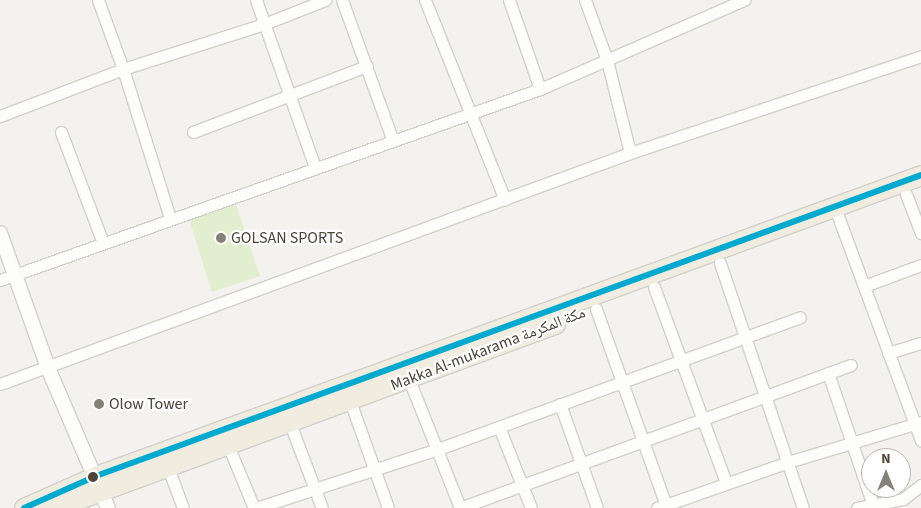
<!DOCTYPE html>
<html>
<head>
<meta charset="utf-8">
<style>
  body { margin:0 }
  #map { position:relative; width:921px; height:508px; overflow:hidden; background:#f4f2ee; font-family:"Source Sans 3","Noto Naskh Arabic",sans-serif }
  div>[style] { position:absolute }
  .green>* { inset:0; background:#e1eecf }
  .roads { filter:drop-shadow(1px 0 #d2d0cb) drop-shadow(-1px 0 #d2d0cb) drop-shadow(0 1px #d2d0cb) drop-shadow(0 -1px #d2d0cb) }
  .minor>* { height:11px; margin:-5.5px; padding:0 5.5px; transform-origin:5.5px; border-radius:5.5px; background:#fdfdfc }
  .tertiary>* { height:14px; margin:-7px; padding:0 7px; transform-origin:7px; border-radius:7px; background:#fdfdfc }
  .trunk>* { height:19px; margin:-9.5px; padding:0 9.5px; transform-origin:9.5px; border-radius:9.5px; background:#f0ece0 }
  .bus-1>* { height:6px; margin:-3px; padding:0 3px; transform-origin:3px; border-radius:3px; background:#00a9ce }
  .dots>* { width:14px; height:14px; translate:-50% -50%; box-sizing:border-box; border:2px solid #fff; border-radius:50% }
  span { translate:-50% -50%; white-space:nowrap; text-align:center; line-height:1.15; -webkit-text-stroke:4.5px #fff; paint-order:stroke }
  .poi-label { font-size:16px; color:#4b4439 }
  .left { translate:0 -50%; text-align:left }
  .street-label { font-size:16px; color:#4b4439 }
  .north { position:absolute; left:861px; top:448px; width:50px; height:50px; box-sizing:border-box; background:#fff; border:1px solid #b7b4b0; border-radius:50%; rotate:0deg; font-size:14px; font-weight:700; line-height:20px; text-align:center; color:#4b4439 }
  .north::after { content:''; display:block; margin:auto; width:18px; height:22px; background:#868178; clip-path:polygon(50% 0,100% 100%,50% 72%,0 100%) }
</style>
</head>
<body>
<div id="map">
  <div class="green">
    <i style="clip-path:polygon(236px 204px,260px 276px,212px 292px,189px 219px)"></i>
  </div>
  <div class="roads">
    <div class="minor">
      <i style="left:98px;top:0;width:73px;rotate:70.1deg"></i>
      <i style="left:123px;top:69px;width:156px;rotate:72.5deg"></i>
      <i style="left:256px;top:0;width:178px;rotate:70.6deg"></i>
      <i style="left:342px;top:0;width:150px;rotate:70.1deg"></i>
      <i style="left:425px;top:0;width:215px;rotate:68.2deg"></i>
      <i style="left:509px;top:0;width:94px;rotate:70.8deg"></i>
      <i style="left:585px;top:0;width:64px;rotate:69.9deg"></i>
      <i style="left:607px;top:60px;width:96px;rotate:76.1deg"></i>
      <i style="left:0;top:116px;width:132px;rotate:-20.9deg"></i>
      <i style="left:123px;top:69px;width:148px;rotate:-17.7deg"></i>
      <i style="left:264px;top:24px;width:66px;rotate:-21.5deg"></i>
      <i style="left:61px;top:132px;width:119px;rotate:69.3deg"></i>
      <i style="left:193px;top:132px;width:186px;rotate:-20.8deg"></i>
      <i style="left:906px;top:194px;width:42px;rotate:69deg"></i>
      <i style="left:835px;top:208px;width:248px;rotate:69.7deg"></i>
      <i style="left:720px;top:263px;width:259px;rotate:71.3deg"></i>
      <i style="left:0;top:280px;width:573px;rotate:-19.48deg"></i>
      <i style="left:540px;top:89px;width:223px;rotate:-23.6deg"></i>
      <i style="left:864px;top:286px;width:61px;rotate:-20.2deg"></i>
      <i style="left:654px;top:287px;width:209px;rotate:69.8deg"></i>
      <i style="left:596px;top:309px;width:211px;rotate:70.4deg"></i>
      <i style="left:888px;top:353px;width:34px;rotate:-17deg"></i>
      <i style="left:406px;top:372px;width:146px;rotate:68.3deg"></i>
      <i style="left:828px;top:373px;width:143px;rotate:71.2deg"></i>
      <i style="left:0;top:384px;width:671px;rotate:-20.14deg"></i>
      <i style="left:630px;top:153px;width:307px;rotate:-18.4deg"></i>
      <i style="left:350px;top:401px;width:114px;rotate:70.4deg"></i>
      <i style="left:560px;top:404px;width:110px;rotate:70.4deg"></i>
      <i style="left:289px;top:421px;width:93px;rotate:69.2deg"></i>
      <i style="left:499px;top:427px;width:87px;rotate:68.4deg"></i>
      <i style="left:227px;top:443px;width:70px;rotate:67.4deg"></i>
      <i style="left:167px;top:465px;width:46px;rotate:69.6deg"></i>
      <i style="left:256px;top:508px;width:191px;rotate:-18deg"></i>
      <i style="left:438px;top:449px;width:385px;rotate:-20deg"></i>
      <i style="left:460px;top:508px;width:416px;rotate:-20.1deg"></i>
      <i style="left:657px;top:508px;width:139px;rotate:-19.3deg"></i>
      <i style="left:788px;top:462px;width:139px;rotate:-16.7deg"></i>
      <i style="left:857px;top:508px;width:47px;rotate:-11.1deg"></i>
      <i style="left:903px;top:499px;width:23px;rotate:-38deg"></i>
    </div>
    <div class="tertiary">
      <i style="left:0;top:233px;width:143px;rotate:70.4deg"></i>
      <i style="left:48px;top:368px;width:152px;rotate:66.8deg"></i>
    </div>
    <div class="trunk">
      <i style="left:24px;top:508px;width:79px;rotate:-24deg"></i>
      <i style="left:96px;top:476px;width:878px;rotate:-20.04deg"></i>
      <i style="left:54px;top:508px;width:534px;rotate:-20.17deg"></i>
    </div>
  </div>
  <div class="bus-1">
    <i style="left:24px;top:508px;width:79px;rotate:-24deg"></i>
    <i style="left:96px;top:476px;width:878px;rotate:-20.04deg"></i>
  </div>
  <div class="dots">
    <i style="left:221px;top:238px;background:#868178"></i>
    <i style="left:99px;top:404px;background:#868178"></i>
    <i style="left:93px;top:477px;background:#4b4439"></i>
  </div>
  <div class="poi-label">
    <span class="left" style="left:231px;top:238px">GOLSAN SPORTS</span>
    <span class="left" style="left:109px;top:404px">Olow Tower</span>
  </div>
  <div class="street-label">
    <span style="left:488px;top:349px;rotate:-21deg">Makka Al-mukarama مكة المكرمة</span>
  </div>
  <div class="north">N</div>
</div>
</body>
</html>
